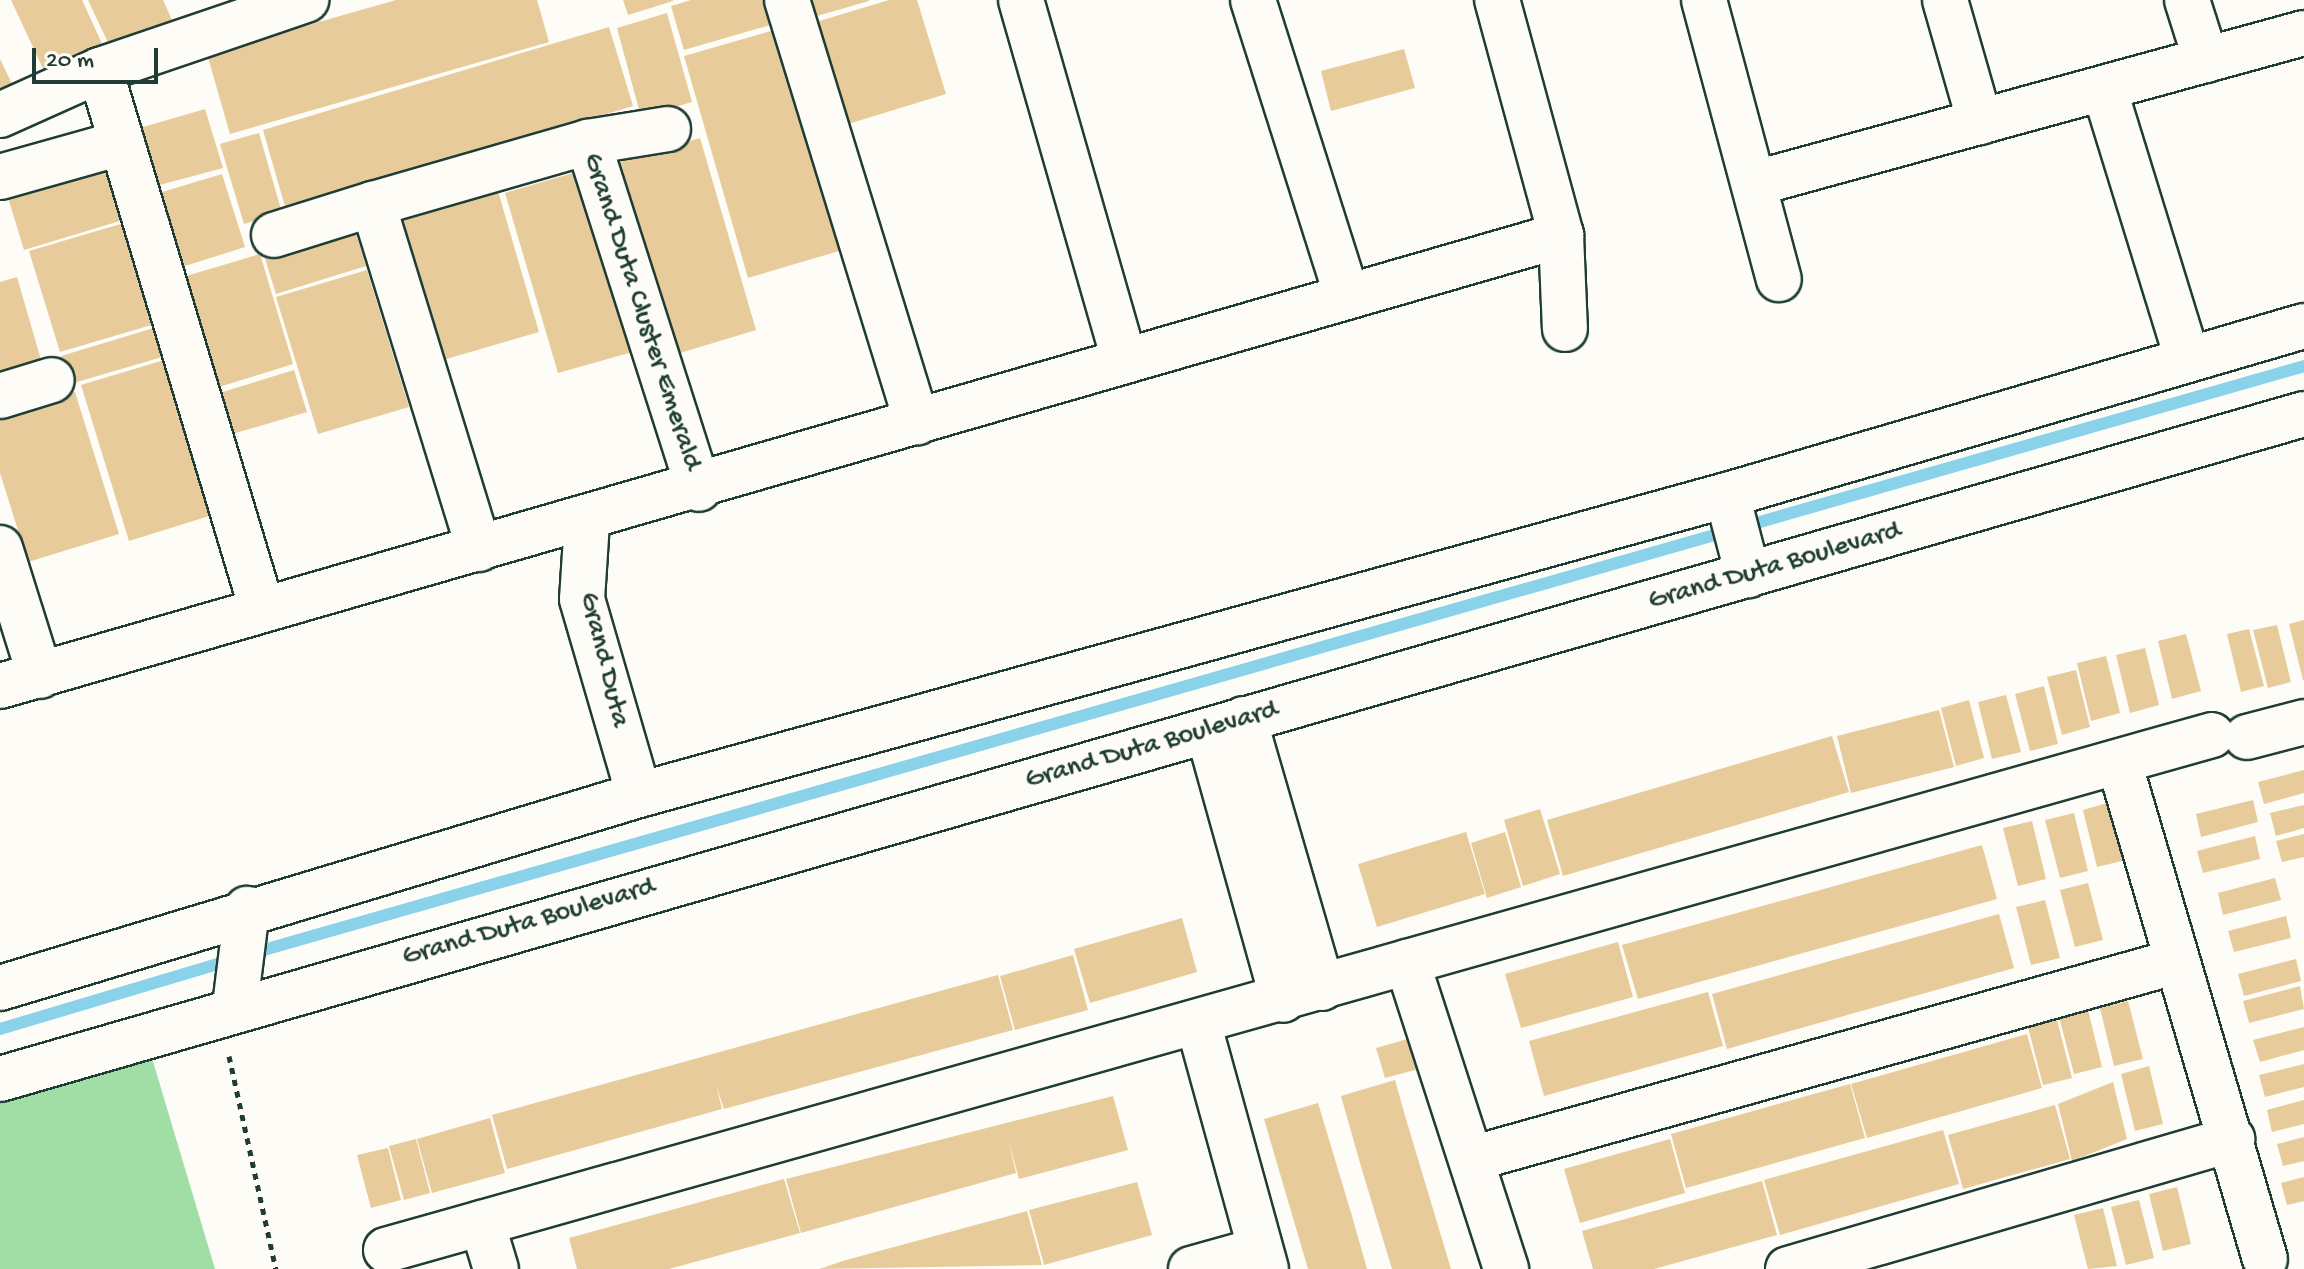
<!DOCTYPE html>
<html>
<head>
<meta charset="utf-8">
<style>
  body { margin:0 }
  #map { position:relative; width:2304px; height:1269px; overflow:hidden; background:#fdfcf7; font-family:"Gochi Hand",sans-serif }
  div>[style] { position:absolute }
  .green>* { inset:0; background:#a1dea5 }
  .stream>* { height:12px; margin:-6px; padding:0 6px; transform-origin:6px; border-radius:6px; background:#89d2ea }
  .building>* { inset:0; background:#e7cb9b }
  .path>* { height:5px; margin-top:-2.5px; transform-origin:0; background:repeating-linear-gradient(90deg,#1f3d34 0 6px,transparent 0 12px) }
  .roads { filter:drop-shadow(2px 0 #1f3d34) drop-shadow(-2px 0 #1f3d34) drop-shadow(0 2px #1f3d34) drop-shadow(0 -2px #1f3d34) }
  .street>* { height:44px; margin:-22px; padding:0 22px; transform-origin:22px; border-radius:22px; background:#fdfcf7 }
  .secondary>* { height:44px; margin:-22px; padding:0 22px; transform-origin:22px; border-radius:22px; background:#fdfcf7 }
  span { translate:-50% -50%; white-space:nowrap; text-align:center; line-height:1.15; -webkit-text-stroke:7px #fdfcf7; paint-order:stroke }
  .street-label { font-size:28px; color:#1f3d34 }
  .scale { position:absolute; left:32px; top:48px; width:126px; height:36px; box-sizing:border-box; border:4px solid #1f3d34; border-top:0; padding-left:10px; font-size:24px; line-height:28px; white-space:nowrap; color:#1f3d34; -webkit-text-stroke:6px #fdfcf7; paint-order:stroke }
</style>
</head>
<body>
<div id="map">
  <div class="green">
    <i style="clip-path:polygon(146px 1038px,215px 1269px,0 1269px,0 1081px)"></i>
  </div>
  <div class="stream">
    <i style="left:250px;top:954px;width:2137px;rotate:-15.97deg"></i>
    <i style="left:0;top:1029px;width:242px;rotate:-16.6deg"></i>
  </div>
  <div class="building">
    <i style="clip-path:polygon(11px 0,82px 0,104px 48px,46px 75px)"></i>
    <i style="clip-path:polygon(88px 0,163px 0,172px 20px,111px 49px)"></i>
    <i style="clip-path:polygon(396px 0,537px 0,549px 42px,230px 134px,207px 54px)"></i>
    <i style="clip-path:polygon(623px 0,673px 0,673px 1px,628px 15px)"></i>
    <i style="clip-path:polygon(691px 0,778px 0,784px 21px,684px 50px,671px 6px)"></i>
    <i style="clip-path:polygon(812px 0,869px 0,869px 1px,817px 16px)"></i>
    <i style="clip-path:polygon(889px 0,917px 0,946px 94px,848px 124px,816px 22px)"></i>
    <i style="clip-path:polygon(667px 13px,692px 102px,641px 117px,617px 28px)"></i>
    <i style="clip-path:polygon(609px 27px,633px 106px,286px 210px,263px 130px)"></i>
    <i style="clip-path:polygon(785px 27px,849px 248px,748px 278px,684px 56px)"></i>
    <i style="clip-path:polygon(1404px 49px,1415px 88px,1331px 111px,1321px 71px)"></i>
    <i style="clip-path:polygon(0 59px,13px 86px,0 92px)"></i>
    <i style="clip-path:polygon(205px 109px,223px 168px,156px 186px,140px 128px)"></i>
    <i style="clip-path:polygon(259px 133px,282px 213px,244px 224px,220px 144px)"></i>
    <i style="clip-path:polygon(700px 138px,756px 330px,670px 356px,614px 164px)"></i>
    <i style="clip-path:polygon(115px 160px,133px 217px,24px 250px,6px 191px)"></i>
    <i style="clip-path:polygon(590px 168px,643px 349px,558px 373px,505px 193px)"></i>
    <i style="clip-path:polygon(222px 174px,245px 247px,182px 267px,159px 193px)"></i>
    <i style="clip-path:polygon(498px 191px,539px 332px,443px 360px,402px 218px)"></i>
    <i style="clip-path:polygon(134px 220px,165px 321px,60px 352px,29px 251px)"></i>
    <i style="clip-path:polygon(353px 224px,366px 266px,276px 294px,263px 252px)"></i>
    <i style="clip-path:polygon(260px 254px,293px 364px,216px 388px,183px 277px)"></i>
    <i style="clip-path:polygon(367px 270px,409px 407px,318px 434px,276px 297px)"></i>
    <i style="clip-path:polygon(17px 277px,41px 360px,0 373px,0 282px)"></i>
    <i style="clip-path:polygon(167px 324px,176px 353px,70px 384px,61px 356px)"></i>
    <i style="clip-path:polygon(174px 357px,222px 512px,129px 541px,81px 385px)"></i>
    <i style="clip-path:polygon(294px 370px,307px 412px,229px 435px,216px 394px)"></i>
    <i style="clip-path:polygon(75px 392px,119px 534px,28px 562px,0 473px,0 415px)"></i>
    <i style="clip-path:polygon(2304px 620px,2304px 680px,2303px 680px,2289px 624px)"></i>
    <i style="clip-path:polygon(2277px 625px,2291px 682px,2268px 688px,2253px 630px)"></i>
    <i style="clip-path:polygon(2249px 629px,2264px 686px,2241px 692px,2227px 634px)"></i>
    <i style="clip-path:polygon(2186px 634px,2201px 691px,2172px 699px,2158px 641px)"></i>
    <i style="clip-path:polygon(2145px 648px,2159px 705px,2130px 713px,2116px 655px)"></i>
    <i style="clip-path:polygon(2106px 656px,2120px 713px,2091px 721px,2077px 663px)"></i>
    <i style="clip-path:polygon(2076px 670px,2090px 727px,2062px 735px,2047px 677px)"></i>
    <i style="clip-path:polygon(2044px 686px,2058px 744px,2030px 751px,2015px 694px)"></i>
    <i style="clip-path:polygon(2006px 695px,2021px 752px,1992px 759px,1978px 702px)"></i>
    <i style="clip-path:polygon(1969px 700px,1984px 758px,1956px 766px,1941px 708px)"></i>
    <i style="clip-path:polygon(1939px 710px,1954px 767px,1851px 793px,1837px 736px)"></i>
    <i style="clip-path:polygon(1832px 736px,1849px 792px,1563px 876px,1547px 820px)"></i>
    <i style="clip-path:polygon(2304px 770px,2304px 793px,2264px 804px,2258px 782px)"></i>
    <i style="clip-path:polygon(2253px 800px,2258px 822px,2201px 837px,2196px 814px)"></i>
    <i style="clip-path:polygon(2111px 802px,2126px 860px,2097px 867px,2083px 810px)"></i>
    <i style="clip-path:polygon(2304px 805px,2304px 828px,2276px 836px,2270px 813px)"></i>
    <i style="clip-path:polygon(1540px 809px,1560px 874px,1523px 886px,1504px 820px)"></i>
    <i style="clip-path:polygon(2074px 813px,2088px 871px,2060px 878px,2045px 820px)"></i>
    <i style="clip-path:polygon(2032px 821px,2046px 879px,2018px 886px,2003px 828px)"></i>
    <i style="clip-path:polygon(1466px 832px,1485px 894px,1377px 927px,1358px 864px)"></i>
    <i style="clip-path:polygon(1505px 832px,1521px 887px,1487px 898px,1471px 843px)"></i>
    <i style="clip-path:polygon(2304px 834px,2304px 857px,2282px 862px,2276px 841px)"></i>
    <i style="clip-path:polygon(2255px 836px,2260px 859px,2203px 873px,2197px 851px)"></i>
    <i style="clip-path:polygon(1982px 845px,1997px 899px,1638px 999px,1622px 945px)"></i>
    <i style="clip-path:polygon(2275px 878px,2281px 900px,2223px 915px,2218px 893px)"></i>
    <i style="clip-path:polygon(2088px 883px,2103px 940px,2075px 947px,2060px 890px)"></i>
    <i style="clip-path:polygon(2045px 900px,2060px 958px,2031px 965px,2016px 907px)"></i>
    <i style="clip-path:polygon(1999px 914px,2014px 968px,1727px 1049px,1712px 994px)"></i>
    <i style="clip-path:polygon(2286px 916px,2291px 938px,2234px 952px,2228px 931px)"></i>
    <i style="clip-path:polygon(1182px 918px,1197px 972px,1090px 1003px,1074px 949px)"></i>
    <i style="clip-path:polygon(1618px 942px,1633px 997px,1521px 1028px,1505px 974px)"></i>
    <i style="clip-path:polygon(1073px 955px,1088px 1010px,1015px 1030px,1000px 976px)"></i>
    <i style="clip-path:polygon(2296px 959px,2301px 981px,2244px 996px,2238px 974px)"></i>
    <i style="clip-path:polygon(998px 975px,1013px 1030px,724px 1109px,716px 1085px,722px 1109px,507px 1169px,492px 1115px)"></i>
    <i style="clip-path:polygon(2300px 986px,2304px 1009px,2249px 1023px,2243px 1001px)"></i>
    <i style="clip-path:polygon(1708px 992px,1723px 1046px,1544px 1096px,1529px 1041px)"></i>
    <i style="clip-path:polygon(2128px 1001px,2143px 1059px,2114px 1066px,2100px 1008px)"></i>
    <i style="clip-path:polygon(2088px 1010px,2102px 1067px,2074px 1074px,2059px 1017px)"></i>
    <i style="clip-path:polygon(2057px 1020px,2072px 1078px,2043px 1085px,2028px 1027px)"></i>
    <i style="clip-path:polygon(2304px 1027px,2304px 1050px,2260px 1062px,2253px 1040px)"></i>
    <i style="clip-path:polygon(2027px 1034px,2042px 1088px,1867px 1138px,1851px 1084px)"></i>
    <i style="clip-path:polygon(1411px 1038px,1419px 1069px,1385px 1078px,1376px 1048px)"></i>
    <i style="clip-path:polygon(2304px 1064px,2304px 1087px,2265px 1097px,2259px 1075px)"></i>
    <i style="clip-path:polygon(2149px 1066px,2163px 1124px,2135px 1131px,2121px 1074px)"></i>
    <i style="clip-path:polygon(1395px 1080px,1406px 1119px,1451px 1269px,1392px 1269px,1362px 1170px,1341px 1096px)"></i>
    <i style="clip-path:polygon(2113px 1082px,2127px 1139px,2072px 1161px,2058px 1104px)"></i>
    <i style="clip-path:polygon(1850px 1084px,1865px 1138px,1686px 1188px,1671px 1134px)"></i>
    <i style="clip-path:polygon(1113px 1096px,1128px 1150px,1019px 1179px,1008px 1139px,1016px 1173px,801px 1233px,786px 1179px)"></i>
    <i style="clip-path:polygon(2304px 1100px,2304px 1124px,2272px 1132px,2267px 1110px)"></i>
    <i style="clip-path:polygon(1318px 1103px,1352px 1216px,1367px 1269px,1308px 1269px,1276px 1160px,1264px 1119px)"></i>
    <i style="clip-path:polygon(2055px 1105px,2070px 1159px,1963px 1189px,1948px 1135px)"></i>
    <i style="clip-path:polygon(490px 1118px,505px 1173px,432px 1193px,417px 1139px)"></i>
    <i style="clip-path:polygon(1943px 1130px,1959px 1184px,1780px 1235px,1764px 1180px)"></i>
    <i style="clip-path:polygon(2304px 1137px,2304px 1161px,2283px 1166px,2277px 1144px)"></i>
    <i style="clip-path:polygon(416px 1139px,430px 1193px,404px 1200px,389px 1146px)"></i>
    <i style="clip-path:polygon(1670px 1139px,1685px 1193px,1580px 1223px,1564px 1169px)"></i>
    <i style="clip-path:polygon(388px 1148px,401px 1200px,371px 1208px,357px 1155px)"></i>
    <i style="clip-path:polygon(2304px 1177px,2304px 1201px,2287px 1205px,2281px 1183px)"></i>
    <i style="clip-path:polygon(784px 1179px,800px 1233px,669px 1269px,577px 1269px,569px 1238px)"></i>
    <i style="clip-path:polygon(1762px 1181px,1777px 1235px,1654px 1269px,1593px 1269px,1582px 1231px)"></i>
    <i style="clip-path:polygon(1137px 1182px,1152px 1235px,1044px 1265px,1029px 1210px)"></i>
    <i style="clip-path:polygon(2177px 1187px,2191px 1244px,2163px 1251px,2149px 1194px)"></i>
    <i style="clip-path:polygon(2139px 1200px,2154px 1258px,2126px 1265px,2111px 1207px)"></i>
    <i style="clip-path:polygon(2103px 1208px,2117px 1266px,2088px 1269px,2074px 1215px)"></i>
    <i style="clip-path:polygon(1027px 1211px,1042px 1265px,819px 1269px,846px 1260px)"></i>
  </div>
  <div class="path">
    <i style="left:229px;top:1056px;width:218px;rotate:77.6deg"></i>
  </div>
  <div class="roads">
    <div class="street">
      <i style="left:787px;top:0;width:442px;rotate:72.9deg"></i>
      <i style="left:1021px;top:0;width:374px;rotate:74deg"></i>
      <i style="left:1253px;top:0;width:308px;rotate:72.4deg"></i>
      <i style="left:1704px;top:0;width:289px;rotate:75deg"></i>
      <i style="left:1945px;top:0;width:127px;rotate:74deg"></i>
      <i style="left:2187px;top:0;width:63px;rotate:72.4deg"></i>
      <i style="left:100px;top:70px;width:563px;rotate:73.27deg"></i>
      <i style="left:2104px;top:88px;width:282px;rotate:72.9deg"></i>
      <i style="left:0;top:115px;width:110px;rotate:-24.2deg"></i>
      <i style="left:100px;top:70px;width:218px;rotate:-18.8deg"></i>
      <i style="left:588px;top:142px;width:81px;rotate:-9.2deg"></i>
      <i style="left:0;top:177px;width:126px;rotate:-15.7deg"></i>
      <i style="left:1756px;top:183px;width:568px;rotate:-15.31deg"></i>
      <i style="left:274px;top:235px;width:104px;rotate:-17.4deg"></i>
      <i style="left:1561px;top:235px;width:94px;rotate:87.6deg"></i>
      <i style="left:0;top:396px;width:54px;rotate:-17.1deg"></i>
      <i style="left:587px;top:522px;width:77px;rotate:93.7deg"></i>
      <i style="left:582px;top:599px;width:204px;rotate:73.8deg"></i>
      <i style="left:0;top:548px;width:134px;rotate:72.6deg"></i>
      <i style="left:479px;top:549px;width:361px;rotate:-107.1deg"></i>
      <i style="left:373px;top:204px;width:224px;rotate:-16.1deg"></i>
      <i style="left:588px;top:142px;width:364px;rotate:72.3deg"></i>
      <i style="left:0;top:686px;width:1625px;rotate:-16.11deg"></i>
      <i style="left:1561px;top:235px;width:244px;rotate:-105.2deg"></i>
      <i style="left:1244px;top:719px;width:280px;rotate:73.8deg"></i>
      <i style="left:1208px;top:731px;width:279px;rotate:74.4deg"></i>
      <i style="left:2247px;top:737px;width:59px;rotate:-14.7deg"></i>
      <i style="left:2119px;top:762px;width:518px;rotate:73.63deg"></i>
      <i style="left:1407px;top:962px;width:323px;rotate:72.1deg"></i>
      <i style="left:235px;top:1006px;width:98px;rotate:-82.9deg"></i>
      <i style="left:1198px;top:1022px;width:256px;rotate:74.6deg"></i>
      <i style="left:1471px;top:1159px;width:730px;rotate:-15.65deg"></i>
      <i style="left:482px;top:1223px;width:48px;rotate:73.1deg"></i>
      <i style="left:386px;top:1250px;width:1897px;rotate:-15.75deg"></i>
      <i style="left:1191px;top:1269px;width:71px;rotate:-15.6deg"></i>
      <i style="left:1788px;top:1269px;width:463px;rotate:-16.3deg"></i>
    </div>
    <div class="secondary">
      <i style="left:1727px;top:495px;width:83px;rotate:75.3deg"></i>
      <i style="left:0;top:988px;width:668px;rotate:-16.81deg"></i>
      <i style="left:639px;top:795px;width:1129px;rotate:-15.42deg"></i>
      <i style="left:1727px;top:495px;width:601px;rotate:-16.33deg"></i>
      <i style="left:0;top:1079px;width:2398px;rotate:-16.1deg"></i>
    </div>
  </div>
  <div class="street-label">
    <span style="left:641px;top:312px;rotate:72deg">Grand Duta Cluster Emerald</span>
    <span style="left:1775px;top:567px;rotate:-16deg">Grand Duta Boulevard</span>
    <span style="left:603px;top:660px;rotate:76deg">Grand Duta</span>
    <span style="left:1152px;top:746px;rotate:-16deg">Grand Duta Boulevard</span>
    <span style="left:529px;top:923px;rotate:-16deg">Grand Duta Boulevard</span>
  </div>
  <div class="scale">20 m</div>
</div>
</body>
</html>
